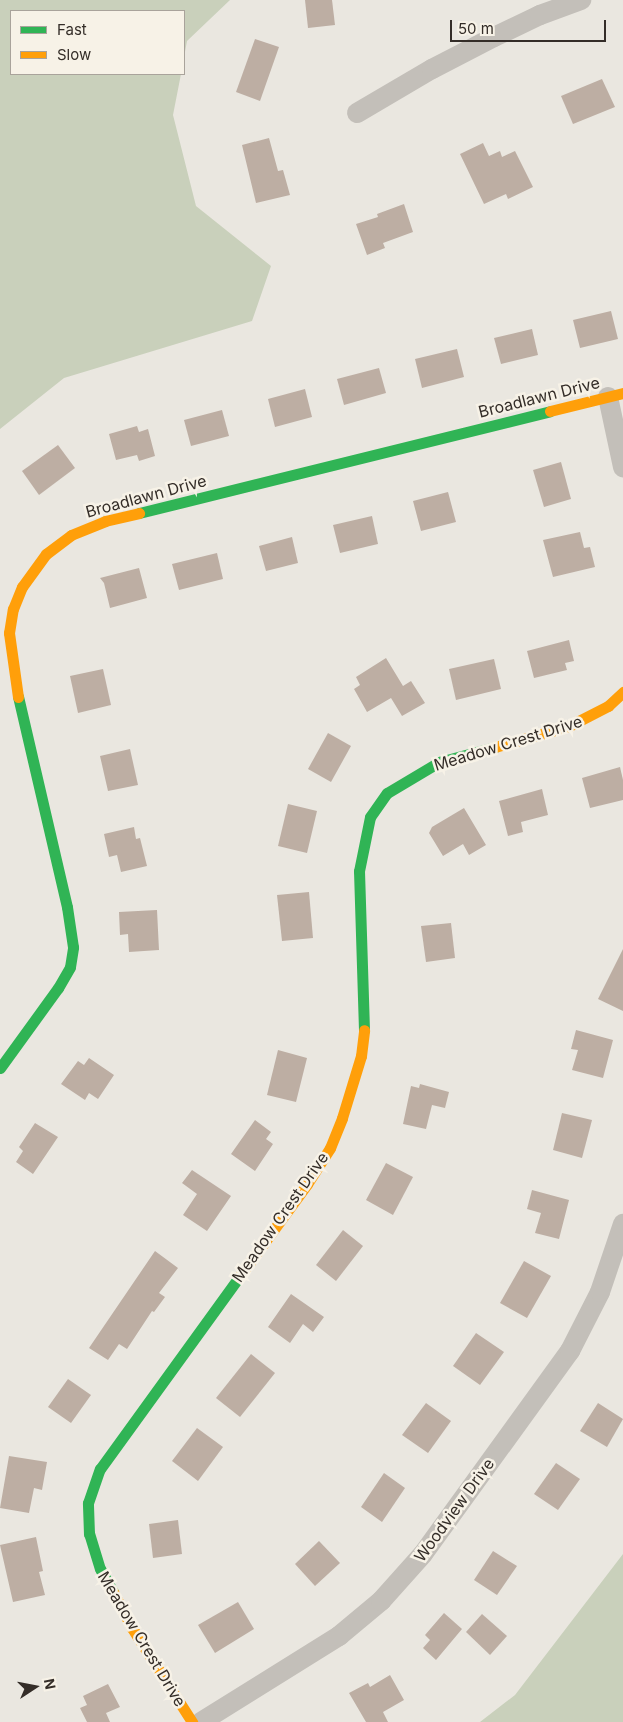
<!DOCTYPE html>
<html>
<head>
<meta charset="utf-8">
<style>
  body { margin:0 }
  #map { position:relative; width:623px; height:1722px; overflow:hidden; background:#eae7e0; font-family:Inter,sans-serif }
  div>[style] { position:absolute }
  .green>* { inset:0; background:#c9d0bb }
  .building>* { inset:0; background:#bdaea3 }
  .street>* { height:20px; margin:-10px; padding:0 10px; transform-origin:10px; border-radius:10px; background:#c3bfb9 }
  .fast>* { height:11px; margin:-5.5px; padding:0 5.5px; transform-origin:5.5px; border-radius:5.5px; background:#30b455 }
  .slow>* { height:11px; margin:-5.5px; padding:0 5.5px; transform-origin:5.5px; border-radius:5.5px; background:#ff9f0a }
  span { translate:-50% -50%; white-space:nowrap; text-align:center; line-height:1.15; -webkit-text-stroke:5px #f7f2e7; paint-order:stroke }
  .street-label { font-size:16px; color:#342d28 }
  .legend { position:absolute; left:10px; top:10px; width:175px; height:65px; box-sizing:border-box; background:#f7f2e7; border:1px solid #a9a39b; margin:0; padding:6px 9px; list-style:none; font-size:15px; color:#342d28 }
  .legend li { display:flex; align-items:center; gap:10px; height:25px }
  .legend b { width:25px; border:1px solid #a9a39b }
  .north { position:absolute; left:10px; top:1662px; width:50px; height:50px; -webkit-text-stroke:4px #f7f2e7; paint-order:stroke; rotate:79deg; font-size:14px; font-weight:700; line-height:20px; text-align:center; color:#342d28 }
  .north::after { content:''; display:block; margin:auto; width:18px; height:22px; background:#342d28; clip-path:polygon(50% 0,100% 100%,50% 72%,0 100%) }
  .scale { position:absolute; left:450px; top:20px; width:156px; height:22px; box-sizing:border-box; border:2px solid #342d28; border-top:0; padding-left:6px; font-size:15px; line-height:18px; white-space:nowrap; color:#342d28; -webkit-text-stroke:4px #f7f2e7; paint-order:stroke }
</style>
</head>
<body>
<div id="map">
  <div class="green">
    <i style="clip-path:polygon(0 0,230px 0,187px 41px,184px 57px,184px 11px,11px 11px,11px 74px,181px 74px,173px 115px,196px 206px,271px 266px,252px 321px,64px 378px,0 429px)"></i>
    <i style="clip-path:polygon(623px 1554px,623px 1722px,480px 1722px,515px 1695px)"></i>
  </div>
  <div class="building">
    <i style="clip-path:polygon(305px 0,332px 0,335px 25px,308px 28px)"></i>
    <i style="clip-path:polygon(255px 39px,279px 47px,260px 101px,236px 92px)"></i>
    <i style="clip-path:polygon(602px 79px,615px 107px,573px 124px,561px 96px)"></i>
    <i style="clip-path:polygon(269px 138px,278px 171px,283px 170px,290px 195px,256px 203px,242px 145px)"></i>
    <i style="clip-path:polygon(483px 143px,489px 156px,500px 151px,502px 157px,515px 151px,533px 187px,508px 199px,506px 194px,484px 204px,460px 154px)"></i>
    <i style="clip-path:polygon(404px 204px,413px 232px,383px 243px,385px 248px,367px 255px,356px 224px,378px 217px,377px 214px)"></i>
    <i style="clip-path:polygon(611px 311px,618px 339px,580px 348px,573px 320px)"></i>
    <i style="clip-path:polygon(532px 329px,538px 355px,501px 364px,494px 338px)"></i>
    <i style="clip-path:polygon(457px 349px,464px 377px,422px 388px,415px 359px)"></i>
    <i style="clip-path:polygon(379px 368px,386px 393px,344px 405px,337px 379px)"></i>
    <i style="clip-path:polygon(305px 389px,312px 417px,275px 427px,268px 399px)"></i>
    <i style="clip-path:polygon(222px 410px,229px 436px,191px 446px,184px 420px)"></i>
    <i style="clip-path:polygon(137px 426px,139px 432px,148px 429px,155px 456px,139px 461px,137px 455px,116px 460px,109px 434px)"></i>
    <i style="clip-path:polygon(58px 445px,75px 468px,39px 495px,22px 471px)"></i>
    <i style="clip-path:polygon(561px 462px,571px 499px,544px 507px,533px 470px)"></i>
    <i style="clip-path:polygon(448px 492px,456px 522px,421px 531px,413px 501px)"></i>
    <i style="clip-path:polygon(372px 516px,378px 544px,340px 553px,333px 525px)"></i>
    <i style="clip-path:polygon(580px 532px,584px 548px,590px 547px,595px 567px,553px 577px,543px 540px)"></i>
    <i style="clip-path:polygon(292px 537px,298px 563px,266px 571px,259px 546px)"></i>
    <i style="clip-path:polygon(217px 553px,223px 579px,179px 590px,172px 564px)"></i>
    <i style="clip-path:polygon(139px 568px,147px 598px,110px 608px,104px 583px,100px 578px)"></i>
    <i style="clip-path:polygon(569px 640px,574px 661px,565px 663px,567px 670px,534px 678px,527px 651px)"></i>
    <i style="clip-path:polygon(386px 658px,403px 686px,411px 681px,425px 703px,402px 716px,391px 698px,367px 712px,354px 689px,360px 685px,356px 677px)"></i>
    <i style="clip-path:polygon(494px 659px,501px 689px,456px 700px,449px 669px)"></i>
    <i style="clip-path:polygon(103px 669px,111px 705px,78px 713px,70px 676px)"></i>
    <i style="clip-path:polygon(328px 733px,351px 746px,331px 782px,308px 769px)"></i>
    <i style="clip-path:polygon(130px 749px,138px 785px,108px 791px,100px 756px)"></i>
    <i style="clip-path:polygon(620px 767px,623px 780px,623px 800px,590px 808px,582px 778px)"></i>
    <i style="clip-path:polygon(542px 789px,548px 815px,521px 822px,523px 832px,508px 836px,499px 801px)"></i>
    <i style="clip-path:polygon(288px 804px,317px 811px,307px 853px,278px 846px)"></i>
    <i style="clip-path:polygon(464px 808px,486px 845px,469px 855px,463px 844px,443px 856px,429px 833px,432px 827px)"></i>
    <i style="clip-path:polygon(134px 827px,136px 839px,140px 838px,147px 866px,121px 872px,117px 855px,109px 857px,104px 834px)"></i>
    <i style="clip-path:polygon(309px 892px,313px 938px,282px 941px,277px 895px)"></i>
    <i style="clip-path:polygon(157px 910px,159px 950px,129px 952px,128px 934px,120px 935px,119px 912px)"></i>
    <i style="clip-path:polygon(451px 923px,455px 958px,426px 962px,421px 926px)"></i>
    <i style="clip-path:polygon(623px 949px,623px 1011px,598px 999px)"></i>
    <i style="clip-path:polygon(576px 1030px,613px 1040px,603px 1078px,572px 1070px,578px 1050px,571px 1049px)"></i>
    <i style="clip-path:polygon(278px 1050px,307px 1058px,296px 1102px,267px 1095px)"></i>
    <i style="clip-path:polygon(89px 1058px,114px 1075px,98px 1099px,89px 1093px,85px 1100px,61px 1084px,78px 1061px,84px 1065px)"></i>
    <i style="clip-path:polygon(420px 1084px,449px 1092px,445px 1108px,432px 1105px,426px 1129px,403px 1124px,411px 1086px,419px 1088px)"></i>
    <i style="clip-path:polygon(562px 1113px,592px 1120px,582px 1158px,553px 1150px)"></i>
    <i style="clip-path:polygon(255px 1120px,271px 1132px,266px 1139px,273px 1144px,255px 1171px,231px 1154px)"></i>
    <i style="clip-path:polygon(35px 1123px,58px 1137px,33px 1174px,16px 1162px,23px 1151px,19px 1147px)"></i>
    <i style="clip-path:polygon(386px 1163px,413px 1177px,393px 1215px,366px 1200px)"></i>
    <i style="clip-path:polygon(192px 1170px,231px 1196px,207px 1231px,183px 1215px,197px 1194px,182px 1183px)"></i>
    <i style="clip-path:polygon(532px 1190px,569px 1200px,559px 1239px,535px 1233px,541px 1213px,527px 1209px)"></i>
    <i style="clip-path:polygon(343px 1230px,363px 1246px,336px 1281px,316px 1265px)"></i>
    <i style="clip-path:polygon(155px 1251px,178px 1268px,159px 1293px,165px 1297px,154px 1312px,152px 1311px,127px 1349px,119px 1344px,108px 1360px,89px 1348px)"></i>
    <i style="clip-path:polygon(524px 1261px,551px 1276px,527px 1318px,500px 1303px)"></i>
    <i style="clip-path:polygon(291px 1294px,324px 1317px,313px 1332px,303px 1324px,290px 1343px,268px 1327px)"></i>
    <i style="clip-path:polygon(476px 1333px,504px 1352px,480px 1385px,453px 1366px)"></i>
    <i style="clip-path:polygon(251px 1354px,275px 1373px,240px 1417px,216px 1398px)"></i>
    <i style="clip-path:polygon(68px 1379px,91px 1395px,71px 1423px,48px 1407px)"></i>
    <i style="clip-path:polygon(426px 1403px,451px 1421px,428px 1453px,402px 1435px)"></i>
    <i style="clip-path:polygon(598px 1403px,623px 1419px,607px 1447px,580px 1431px)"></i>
    <i style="clip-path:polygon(197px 1428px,223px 1447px,198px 1481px,172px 1461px)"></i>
    <i style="clip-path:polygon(9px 1456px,47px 1462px,42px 1490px,34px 1488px,29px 1513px,0 1508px)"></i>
    <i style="clip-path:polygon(556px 1463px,580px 1479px,558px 1510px,534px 1494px)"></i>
    <i style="clip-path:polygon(384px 1473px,405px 1488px,382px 1522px,361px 1507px)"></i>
    <i style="clip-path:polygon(178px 1520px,182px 1554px,153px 1558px,149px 1524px)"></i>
    <i style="clip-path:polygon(36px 1537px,43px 1571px,39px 1572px,45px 1595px,13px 1602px,0 1545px)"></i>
    <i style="clip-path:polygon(319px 1541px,340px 1563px,315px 1586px,295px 1564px)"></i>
    <i style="clip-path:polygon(493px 1551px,517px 1566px,497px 1595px,474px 1580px)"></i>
    <i style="clip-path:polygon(238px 1602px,254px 1629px,215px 1653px,198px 1625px)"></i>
    <i style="clip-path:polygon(444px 1613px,462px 1629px,436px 1660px,423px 1648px,430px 1640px,425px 1635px)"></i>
    <i style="clip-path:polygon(482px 1614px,507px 1636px,490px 1655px,466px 1632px)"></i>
    <i style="clip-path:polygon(390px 1675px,404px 1700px,383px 1712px,388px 1722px,366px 1722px,349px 1693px,368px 1683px,370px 1687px)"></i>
    <i style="clip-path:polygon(108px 1684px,120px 1707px,106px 1713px,110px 1722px,87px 1722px,80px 1708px,87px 1705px,83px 1696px)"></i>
  </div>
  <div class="street">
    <i style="left:357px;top:113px;width:87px;rotate:-30.4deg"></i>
    <i style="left:432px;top:69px;width:70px;rotate:-27.3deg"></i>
    <i style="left:494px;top:37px;width:51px;rotate:-25.6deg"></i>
    <i style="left:540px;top:15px;width:44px;rotate:-20.1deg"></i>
    <i style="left:608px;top:397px;width:72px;rotate:77.9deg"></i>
    <i style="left:201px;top:1722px;width:163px;rotate:-31.9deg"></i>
    <i style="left:339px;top:1636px;width:55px;rotate:-39.8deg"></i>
    <i style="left:381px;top:1601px;width:63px;rotate:-48.2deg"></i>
    <i style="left:423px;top:1554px;width:251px;rotate:-54.1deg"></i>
    <i style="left:570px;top:1351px;width:66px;rotate:-63deg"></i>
    <i style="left:600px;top:1292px;width:72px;rotate:-71.3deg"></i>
  </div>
  <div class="fast">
    <i style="left:139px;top:513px;width:423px;rotate:-13.9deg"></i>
    <i style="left:364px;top:1030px;width:159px;rotate:-91.8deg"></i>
    <i style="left:359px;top:871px;width:55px;rotate:-78.5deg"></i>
    <i style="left:370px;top:817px;width:29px;rotate:-55deg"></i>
    <i style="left:387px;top:793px;width:61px;rotate:-30.8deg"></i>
    <i style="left:439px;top:762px;width:58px;rotate:-15deg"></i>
    <i style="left:0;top:1068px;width:99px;rotate:-54.1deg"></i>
    <i style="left:58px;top:988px;width:24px;rotate:-60deg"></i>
    <i style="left:70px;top:967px;width:20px;rotate:-81deg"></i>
    <i style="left:73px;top:947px;width:40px;rotate:-98.5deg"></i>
    <i style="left:67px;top:907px;width:216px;rotate:-103.1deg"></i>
    <i style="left:113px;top:1592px;width:26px;rotate:-119deg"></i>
    <i style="left:100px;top:1569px;width:37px;rotate:-107deg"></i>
    <i style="left:89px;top:1534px;width:31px;rotate:-92deg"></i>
    <i style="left:88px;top:1503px;width:36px;rotate:-71deg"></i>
    <i style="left:100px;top:1469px;width:237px;rotate:-54.1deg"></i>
  </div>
  <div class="slow">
    <i style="left:550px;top:411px;width:75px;rotate:-13.9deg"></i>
    <i style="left:18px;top:697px;width:65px;rotate:-98deg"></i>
    <i style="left:9px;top:633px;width:24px;rotate:-81deg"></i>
    <i style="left:13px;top:609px;width:24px;rotate:-68deg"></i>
    <i style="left:22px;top:587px;width:41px;rotate:-54deg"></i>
    <i style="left:46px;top:554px;width:31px;rotate:-37deg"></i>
    <i style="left:71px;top:535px;width:37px;rotate:-22deg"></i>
    <i style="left:105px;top:521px;width:35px;rotate:-13deg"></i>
    <i style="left:495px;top:747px;width:77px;rotate:-15.8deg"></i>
    <i style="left:569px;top:726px;width:44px;rotate:-27.1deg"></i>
    <i style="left:608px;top:706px;width:21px;rotate:-43deg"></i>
    <i style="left:239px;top:1277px;width:115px;rotate:-53.8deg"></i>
    <i style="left:307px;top:1184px;width:43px;rotate:-57.4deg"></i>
    <i style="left:330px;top:1148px;width:32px;rotate:-68deg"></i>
    <i style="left:342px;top:1118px;width:65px;rotate:-73deg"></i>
    <i style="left:361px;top:1056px;width:26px;rotate:-83deg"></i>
    <i style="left:113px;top:1592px;width:41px;rotate:62.2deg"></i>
    <i style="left:132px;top:1628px;width:112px;rotate:57.4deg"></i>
  </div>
  <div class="street-label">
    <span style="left:539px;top:397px;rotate:-14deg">Broadlawn Drive</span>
    <span style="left:146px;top:496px;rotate:-15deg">Broadlawn Drive</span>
    <span style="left:508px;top:743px;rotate:-17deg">Meadow Crest Drive</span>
    <span style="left:280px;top:1217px;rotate:-55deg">Meadow Crest Drive</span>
    <span style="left:454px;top:1510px;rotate:-54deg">Woodview Drive</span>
    <span style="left:142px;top:1639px;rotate:59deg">Meadow Crest Drive</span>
  </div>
  <ul class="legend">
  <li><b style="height:6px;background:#30b455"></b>Fast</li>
  <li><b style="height:6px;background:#ff9f0a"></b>Slow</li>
  </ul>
  <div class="north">N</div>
  <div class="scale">50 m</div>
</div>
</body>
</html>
